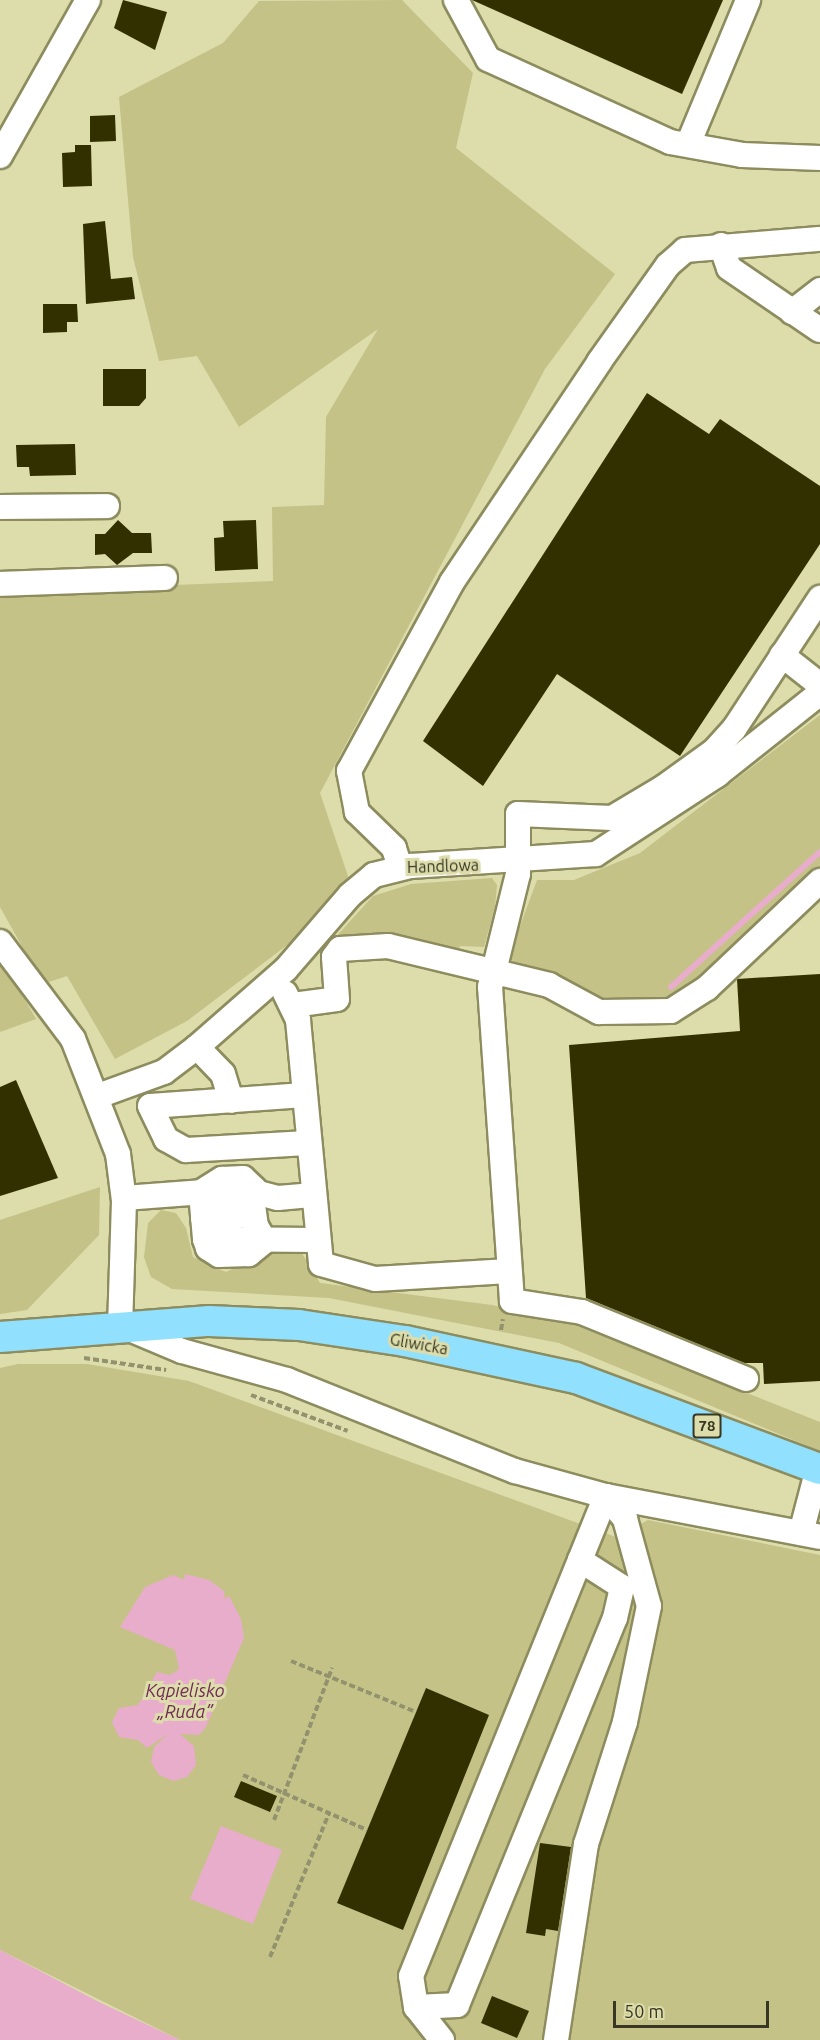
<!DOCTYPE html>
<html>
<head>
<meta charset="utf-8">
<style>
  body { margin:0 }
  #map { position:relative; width:820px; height:2040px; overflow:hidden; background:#dddcab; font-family:Ubuntu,sans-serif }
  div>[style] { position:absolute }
  .green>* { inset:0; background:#c4c287 }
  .water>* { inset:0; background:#e8adcb }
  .stream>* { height:6px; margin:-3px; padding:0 3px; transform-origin:3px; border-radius:3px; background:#e8adcb }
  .building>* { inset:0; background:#323000 }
  .path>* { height:4px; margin-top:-2px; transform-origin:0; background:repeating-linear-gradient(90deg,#92926e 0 6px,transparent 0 9px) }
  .roads { filter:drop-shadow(2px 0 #8d8c5e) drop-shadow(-2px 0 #8d8c5e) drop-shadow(0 2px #8d8c5e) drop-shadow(0 -2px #8d8c5e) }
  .minor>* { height:24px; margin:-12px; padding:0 12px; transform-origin:12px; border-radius:12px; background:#fff }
  .major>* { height:30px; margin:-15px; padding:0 15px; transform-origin:15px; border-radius:15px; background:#91e0fd }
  span { translate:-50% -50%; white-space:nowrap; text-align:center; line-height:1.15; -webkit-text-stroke:6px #dddcab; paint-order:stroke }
  .shield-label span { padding:2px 4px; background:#dddcab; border:2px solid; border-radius:4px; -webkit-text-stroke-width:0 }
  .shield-label { font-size:15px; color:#373723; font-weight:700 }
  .street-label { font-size:16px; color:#373723 }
  .water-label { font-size:18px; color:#712b54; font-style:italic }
  .scale { position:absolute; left:613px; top:2001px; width:156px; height:27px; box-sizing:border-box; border:3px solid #373723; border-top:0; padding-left:8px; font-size:18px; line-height:21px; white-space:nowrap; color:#373723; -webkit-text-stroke:4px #dddcab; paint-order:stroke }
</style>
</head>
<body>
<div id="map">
  <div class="green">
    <i style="clip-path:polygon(402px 0,473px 73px,456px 148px,615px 274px,545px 369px,320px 793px,350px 882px,303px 933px,187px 1021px,115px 1059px,67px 976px,43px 984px,0 907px,0 592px,273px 581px,272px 507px,324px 505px,326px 417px,378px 329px,239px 427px,197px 356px,159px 361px,133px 257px,119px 97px,223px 43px,259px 1px)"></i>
    <i style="clip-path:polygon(820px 715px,820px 871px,702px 981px,680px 998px,607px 1005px,520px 970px,509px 956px,537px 880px,574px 880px,640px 853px)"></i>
    <i style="clip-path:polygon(492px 878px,497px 885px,495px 907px,484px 947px,460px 946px,458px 952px,333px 940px,373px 896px,411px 884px)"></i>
    <i style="clip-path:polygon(0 956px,36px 1019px,0 1032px)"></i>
    <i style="clip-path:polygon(100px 1187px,99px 1235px,27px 1310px,0 1314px,0 1220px)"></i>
    <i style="clip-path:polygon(161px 1210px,176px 1213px,186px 1228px,193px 1257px,226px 1272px,294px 1240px,320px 1283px,492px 1305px,567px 1322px,820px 1422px,820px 1451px,559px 1343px,329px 1298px,172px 1289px,151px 1277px,144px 1257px,148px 1223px)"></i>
    <i style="clip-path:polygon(18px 1364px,87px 1364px,189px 1381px,616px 1537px,648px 1520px,820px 1555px,820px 2040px,180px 2040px,0 1950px,0 1368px)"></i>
  </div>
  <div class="water">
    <i style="clip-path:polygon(185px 1574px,209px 1580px,224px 1591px,225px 1599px,229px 1596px,241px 1619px,244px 1638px,206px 1727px,199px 1735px,180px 1734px,194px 1746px,196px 1765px,187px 1777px,173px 1781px,159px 1775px,151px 1762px,154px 1747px,168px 1734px,147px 1748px,138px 1740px,119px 1737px,112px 1722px,119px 1708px,138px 1705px,157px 1672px,170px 1675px,179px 1669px,175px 1650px,120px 1627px,145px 1587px,173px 1575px,184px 1580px)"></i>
    <i style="clip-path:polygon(221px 1826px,282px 1850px,253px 1924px,190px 1899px)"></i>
    <i style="clip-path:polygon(0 1950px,99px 2002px,180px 2040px,0 2040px)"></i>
  </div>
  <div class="stream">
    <i style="left:671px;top:987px;width:201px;rotate:-42.2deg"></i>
  </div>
  <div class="building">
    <i style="clip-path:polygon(123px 0,167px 12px,155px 50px,114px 28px)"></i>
    <i style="clip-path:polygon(472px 0,723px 0,682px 94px)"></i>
    <i style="clip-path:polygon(115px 115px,116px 141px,90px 142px,90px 116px)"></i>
    <i style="clip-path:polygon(75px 145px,91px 145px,92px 186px,63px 187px,62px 153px,75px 152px)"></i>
    <i style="clip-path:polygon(105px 221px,111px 279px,132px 277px,135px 299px,86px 304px,83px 224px)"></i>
    <i style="clip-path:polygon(43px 304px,77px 304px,78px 322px,67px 322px,67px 332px,43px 333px)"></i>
    <i style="clip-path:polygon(103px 369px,146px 369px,146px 398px,139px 406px,103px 406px)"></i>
    <i style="clip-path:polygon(647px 393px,709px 434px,720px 419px,820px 486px,820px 544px,680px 756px,557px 674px,483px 786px,423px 741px)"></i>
    <i style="clip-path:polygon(75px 444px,76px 475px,30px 476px,29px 467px,17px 467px,16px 445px)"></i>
    <i style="clip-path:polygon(118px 520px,132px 533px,151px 533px,152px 553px,133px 553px,117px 565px,105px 554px,95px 555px,95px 534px,105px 534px)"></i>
    <i style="clip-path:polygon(256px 520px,258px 569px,215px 571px,214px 538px,224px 537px,223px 521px)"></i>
    <i style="clip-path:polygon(820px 974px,820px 1381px,764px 1384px,763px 1363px,744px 1363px,586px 1298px,569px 1045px,740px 1031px,737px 979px)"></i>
    <i style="clip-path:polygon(16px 1080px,58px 1178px,0 1196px,0 1087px)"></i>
    <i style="clip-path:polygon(426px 1688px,489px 1715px,403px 1930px,337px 1903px)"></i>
    <i style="clip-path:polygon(241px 1781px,277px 1796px,270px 1812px,234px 1797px)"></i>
    <i style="clip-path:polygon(540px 1843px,571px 1847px,558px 1931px,546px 1929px,545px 1936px,526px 1933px)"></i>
    <i style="clip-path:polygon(492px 1996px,529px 2011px,517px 2038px,481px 2023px)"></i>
  </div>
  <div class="path">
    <i style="left:501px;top:1330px;width:11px;rotate:-80deg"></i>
    <i style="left:84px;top:1358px;width:83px;rotate:8.3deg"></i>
    <i style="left:251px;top:1395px;width:103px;rotate:20.4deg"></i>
    <i style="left:291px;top:1661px;width:135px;rotate:22.2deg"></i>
    <i style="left:243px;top:1775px;width:136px;rotate:23.9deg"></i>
    <i style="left:274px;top:1820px;width:163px;rotate:-69.1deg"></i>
    <i style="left:270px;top:1957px;width:156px;rotate:-67.7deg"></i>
  </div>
  <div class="roads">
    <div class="minor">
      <i style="left:456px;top:0;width:67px;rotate:61.5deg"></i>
      <i style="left:488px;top:59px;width:200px;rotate:24.5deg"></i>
      <i style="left:670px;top:142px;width:73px;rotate:10.2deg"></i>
      <i style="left:742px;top:155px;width:78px;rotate:2.2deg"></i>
      <i style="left:689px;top:142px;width:154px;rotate:-67.4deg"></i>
      <i style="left:0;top:156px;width:179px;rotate:-60.6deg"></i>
      <i style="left:721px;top:245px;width:24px;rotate:71deg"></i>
      <i style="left:729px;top:268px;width:110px;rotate:34.3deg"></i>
      <i style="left:792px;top:312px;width:36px;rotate:-38deg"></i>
      <i style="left:0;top:507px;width:107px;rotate:-0.5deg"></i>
      <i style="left:0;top:584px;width:165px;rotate:-2.1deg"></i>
      <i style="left:782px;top:655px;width:48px;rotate:38.3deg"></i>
      <i style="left:400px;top:867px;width:20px;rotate:-108deg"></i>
      <i style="left:394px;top:848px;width:52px;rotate:-135.8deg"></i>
      <i style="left:357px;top:812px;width:42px;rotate:-101deg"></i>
      <i style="left:349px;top:771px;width:215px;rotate:-61.4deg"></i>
      <i style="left:452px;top:582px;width:265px;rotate:-56.2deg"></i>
      <i style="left:599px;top:362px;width:119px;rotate:-54.6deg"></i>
      <i style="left:668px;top:265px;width:23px;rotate:-41deg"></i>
      <i style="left:685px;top:250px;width:135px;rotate:-4.7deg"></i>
      <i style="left:0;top:942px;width:121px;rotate:53deg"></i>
      <i style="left:73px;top:1039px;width:123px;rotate:68.6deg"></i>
      <i style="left:118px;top:1154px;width:47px;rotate:82.7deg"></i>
      <i style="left:124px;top:1201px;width:124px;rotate:91.8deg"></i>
      <i style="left:120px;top:1325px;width:67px;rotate:22.8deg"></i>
      <i style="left:182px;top:1351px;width:109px;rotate:15.4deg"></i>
      <i style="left:287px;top:1380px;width:245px;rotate:21.8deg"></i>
      <i style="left:515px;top:1471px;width:94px;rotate:15.4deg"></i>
      <i style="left:606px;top:1496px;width:218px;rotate:10.8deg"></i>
      <i style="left:285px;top:993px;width:30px;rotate:64deg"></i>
      <i style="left:298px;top:1020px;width:245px;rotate:84.6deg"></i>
      <i style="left:321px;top:1264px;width:56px;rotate:15.5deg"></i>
      <i style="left:375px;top:1279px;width:134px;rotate:-3.4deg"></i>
      <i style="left:293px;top:1005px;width:44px;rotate:-7.8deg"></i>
      <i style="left:337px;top:999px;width:42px;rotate:-94.1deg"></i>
      <i style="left:334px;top:957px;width:10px;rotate:-53deg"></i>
      <i style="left:340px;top:949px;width:48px;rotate:-3.6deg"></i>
      <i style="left:388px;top:946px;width:166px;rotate:13.6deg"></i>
      <i style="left:549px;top:985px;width:57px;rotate:28.4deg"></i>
      <i style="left:599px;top:1012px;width:72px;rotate:-0.8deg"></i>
      <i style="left:671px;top:1011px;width:43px;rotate:-32.6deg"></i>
      <i style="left:707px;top:988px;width:156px;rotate:-43.4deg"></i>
      <i style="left:197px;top:1047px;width:37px;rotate:46deg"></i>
      <i style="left:223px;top:1074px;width:28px;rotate:73deg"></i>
      <i style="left:304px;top:1095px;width:154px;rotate:175.9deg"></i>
      <i style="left:150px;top:1106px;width:37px;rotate:64deg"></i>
      <i style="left:166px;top:1139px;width:23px;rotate:29deg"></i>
      <i style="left:186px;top:1150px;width:121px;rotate:-3.3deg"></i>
      <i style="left:98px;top:1096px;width:70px;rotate:-20deg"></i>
      <i style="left:164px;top:1072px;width:41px;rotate:-37.1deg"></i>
      <i style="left:197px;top:1047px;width:118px;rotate:-41.2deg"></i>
      <i style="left:286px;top:969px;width:98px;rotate:-49.1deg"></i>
      <i style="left:350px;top:895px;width:31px;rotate:-40deg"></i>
      <i style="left:374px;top:875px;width:38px;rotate:-14deg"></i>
      <i style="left:411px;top:866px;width:185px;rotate:-3.7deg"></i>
      <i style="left:596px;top:854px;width:145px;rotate:-33.1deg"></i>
      <i style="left:717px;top:775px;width:132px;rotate:-38.5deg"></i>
      <i style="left:124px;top:1198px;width:120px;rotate:-4.3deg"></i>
      <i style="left:244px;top:1189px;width:35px;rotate:15deg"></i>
      <i style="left:278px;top:1198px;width:33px;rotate:-5deg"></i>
      <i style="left:202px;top:1202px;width:50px;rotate:-4.6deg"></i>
      <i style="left:252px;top:1198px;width:28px;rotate:82deg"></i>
      <i style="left:256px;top:1226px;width:17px;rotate:59deg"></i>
      <i style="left:265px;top:1241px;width:21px;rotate:141deg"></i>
      <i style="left:249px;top:1254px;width:30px;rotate:178deg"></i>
      <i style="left:219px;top:1255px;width:13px;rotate:-148deg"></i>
      <i style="left:208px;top:1248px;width:9px;rotate:-108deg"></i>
      <i style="left:205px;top:1239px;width:47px;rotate:-94.9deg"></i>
      <i style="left:201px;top:1192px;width:25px;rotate:-32deg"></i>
      <i style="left:222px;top:1179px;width:21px;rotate:-3deg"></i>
      <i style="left:243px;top:1178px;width:16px;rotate:43deg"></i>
      <i style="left:203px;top:1218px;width:50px;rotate:-3.4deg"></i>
      <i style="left:205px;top:1239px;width:110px;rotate:0.5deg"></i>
      <i style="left:746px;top:1379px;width:177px;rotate:-157.8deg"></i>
      <i style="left:582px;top:1312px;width:71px;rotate:-171.1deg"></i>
      <i style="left:512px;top:1301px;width:315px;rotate:-94deg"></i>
      <i style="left:490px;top:987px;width:116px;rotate:-76.1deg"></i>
      <i style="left:518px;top:874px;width:60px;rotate:-90deg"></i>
      <i style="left:518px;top:814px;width:94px;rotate:2.4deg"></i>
      <i style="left:612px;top:818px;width:61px;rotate:-30.8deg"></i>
      <i style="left:664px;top:787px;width:62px;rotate:-35.8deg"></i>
      <i style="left:714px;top:751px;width:30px;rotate:-48deg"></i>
      <i style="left:734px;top:729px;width:157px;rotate:-56.7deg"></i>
      <i style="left:801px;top:1533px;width:67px;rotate:-75.3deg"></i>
      <i style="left:416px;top:2007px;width:41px;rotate:-2.8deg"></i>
      <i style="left:457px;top:2005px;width:418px;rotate:-67.8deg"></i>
      <i style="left:615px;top:1618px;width:32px;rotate:-77deg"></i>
      <i style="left:622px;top:1587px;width:50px;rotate:-147.3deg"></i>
      <i style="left:442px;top:2040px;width:42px;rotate:-128.2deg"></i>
      <i style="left:416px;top:2007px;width:31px;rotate:-99deg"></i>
      <i style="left:411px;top:1976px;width:518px;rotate:-67.89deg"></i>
      <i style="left:606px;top:1496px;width:30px;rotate:50deg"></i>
      <i style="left:625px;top:1519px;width:90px;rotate:74.6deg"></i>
      <i style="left:649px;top:1606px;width:118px;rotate:101.7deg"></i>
      <i style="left:625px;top:1722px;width:128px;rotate:107.7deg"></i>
      <i style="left:586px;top:1844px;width:198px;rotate:98.7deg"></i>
    </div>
    <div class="major">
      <i style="left:0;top:1337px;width:210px;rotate:-4.4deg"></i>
      <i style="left:209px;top:1321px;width:90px;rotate:2.5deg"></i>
      <i style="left:299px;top:1325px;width:107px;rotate:8.6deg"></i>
      <i style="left:405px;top:1341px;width:175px;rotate:12.2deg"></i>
      <i style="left:576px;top:1378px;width:260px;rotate:20.5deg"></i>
    </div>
  </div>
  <div class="shield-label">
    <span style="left:707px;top:1426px">78</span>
  </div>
  <div class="street-label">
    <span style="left:443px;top:866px;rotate:-2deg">Handlowa</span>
    <span style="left:419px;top:1344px;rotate:10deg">Gliwicka</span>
  </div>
  <div class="water-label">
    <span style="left:185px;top:1701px">Kąpielisko<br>„Ruda”</span>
  </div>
  <div class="scale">50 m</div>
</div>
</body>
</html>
